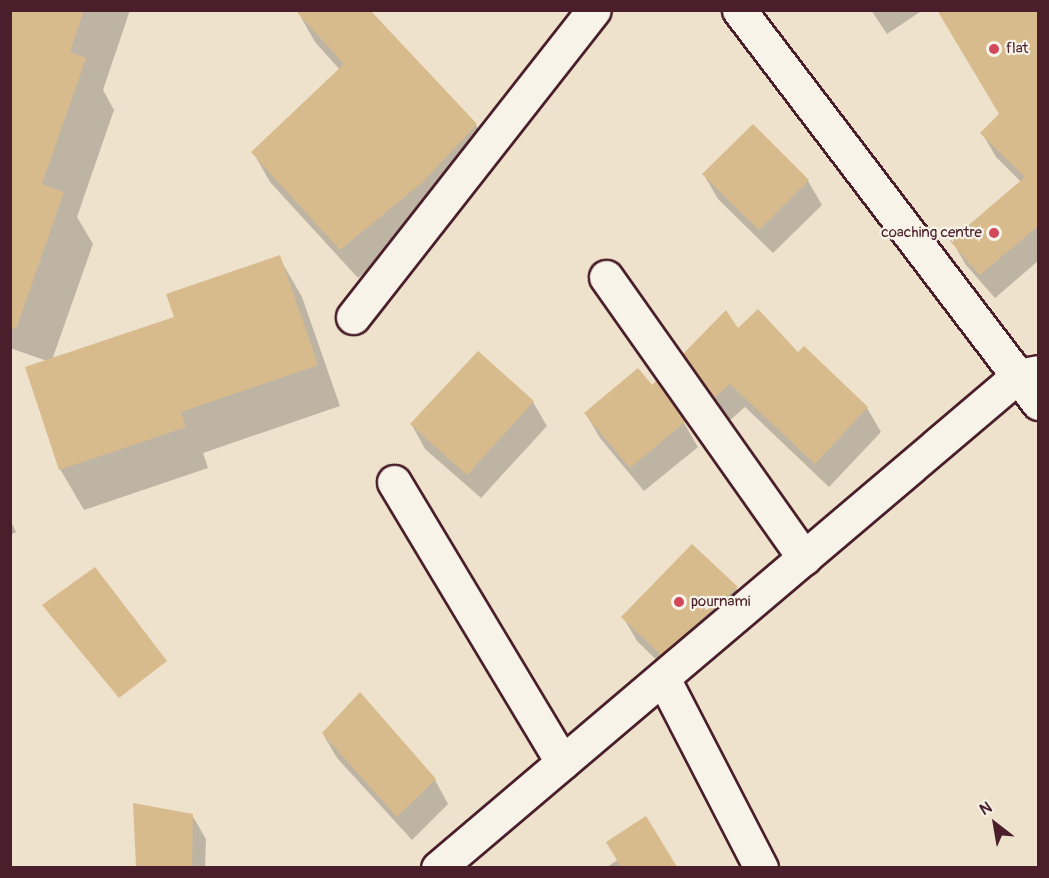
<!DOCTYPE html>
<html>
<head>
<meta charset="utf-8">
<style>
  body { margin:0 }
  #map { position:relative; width:1049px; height:878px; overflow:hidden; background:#eee2cc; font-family:Pangolin,sans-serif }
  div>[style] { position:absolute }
  .shadow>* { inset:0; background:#0003 }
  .building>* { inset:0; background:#d8bb8c }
  .roads { filter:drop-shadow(2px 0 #4a1f2b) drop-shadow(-2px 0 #4a1f2b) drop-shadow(0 2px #4a1f2b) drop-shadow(0 -2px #4a1f2b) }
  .minor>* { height:33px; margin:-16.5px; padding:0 16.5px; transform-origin:16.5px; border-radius:16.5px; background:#f7f3e8 }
  .dots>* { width:16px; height:16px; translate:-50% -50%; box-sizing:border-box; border:3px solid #f7f3e8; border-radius:50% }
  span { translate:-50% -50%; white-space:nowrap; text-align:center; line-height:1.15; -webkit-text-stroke:4.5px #f7f3e8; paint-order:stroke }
  .poi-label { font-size:15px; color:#4a1f2b }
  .left { translate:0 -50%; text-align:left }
  .right { translate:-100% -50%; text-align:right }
  .frame { position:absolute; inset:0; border:12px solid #4a1f2b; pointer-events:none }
  .north { position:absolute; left:965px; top:794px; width:60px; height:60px; -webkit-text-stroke:4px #f7f3e8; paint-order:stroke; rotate:329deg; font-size:16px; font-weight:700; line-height:24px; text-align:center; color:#4a1f2b }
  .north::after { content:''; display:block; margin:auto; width:21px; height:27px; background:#4a1f2b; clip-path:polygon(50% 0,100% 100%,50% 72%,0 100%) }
</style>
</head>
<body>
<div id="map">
  <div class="shadow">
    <i style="clip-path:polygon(10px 10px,130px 10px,103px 90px,114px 110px,77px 217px,93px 244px,52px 360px,176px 318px,279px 257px,302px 297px,340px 406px,203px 453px,208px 468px,84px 510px,60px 469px,47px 361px,10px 348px)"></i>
    <i style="clip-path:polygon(368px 10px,476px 125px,493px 155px,441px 210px,358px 278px,270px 182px,253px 152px,340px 70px,315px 42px,298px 12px)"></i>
    <i style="clip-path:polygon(871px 10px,923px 10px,887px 34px)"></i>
    <i style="clip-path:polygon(950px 10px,1038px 10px,1038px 261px,995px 298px,966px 265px,952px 241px,1021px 182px,996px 157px,982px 133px,1001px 115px)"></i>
    <i style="clip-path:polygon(704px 175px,808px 181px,822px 205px,773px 253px,718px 199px)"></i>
    <i style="clip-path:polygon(738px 330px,798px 355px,867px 408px,881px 432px,829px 487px,745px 407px,729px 421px,685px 354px)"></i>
    <i style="clip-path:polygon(478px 353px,533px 402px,547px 426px,481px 498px,425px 449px,412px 425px)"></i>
    <i style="clip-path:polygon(586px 414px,684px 423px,698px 447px,644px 491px,600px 438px)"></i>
    <i style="clip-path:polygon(10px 520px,16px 532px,10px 535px)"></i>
    <i style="clip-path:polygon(736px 588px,750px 612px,675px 678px,637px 641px,623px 617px)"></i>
    <i style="clip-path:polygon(323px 734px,435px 780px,448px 804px,412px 840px,337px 758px)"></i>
    <i style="clip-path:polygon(135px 805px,192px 815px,206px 839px,205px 868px,138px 868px)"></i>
    <i style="clip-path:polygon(646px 818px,676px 868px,605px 868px,618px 860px)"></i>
  </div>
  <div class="building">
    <i style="clip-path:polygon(10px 10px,84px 10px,70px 52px,86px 58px,42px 184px,64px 192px,16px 329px,10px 328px)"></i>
    <i style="clip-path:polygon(295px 10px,370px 10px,477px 124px,424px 181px,340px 250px,251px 152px,344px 64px)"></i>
    <i style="clip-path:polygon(937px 10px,1038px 10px,1038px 226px,980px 275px,950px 241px,1025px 177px,980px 133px,999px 114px)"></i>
    <i style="clip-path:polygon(753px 124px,809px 180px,759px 230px,702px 174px)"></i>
    <i style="clip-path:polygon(280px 255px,318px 365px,181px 412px,186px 427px,59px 470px,25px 367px,174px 317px,166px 294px)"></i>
    <i style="clip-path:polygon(758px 309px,798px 352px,804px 346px,868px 407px,815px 464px,730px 384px,714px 398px,683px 354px,726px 310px,738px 328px)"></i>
    <i style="clip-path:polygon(478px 351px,534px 401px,467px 475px,410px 424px)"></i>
    <i style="clip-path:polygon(638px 368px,652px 385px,656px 381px,685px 422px,630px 468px,584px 413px)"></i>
    <i style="clip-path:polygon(692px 544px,738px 587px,661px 655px,621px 617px)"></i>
    <i style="clip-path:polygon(95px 567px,167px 661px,119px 698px,42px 605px)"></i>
    <i style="clip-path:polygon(360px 692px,436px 779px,397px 817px,322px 733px)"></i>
    <i style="clip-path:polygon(133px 803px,193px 814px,192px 867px,136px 867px)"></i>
    <i style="clip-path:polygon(646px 816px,677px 867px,621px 867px,606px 842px)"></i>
  </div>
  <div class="roads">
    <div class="minor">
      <i style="left:739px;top:10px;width:494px;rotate:52.7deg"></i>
      <i style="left:606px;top:277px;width:344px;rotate:54.8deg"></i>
      <i style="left:353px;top:317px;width:390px;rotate:-51.9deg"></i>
      <i style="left:394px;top:482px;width:327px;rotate:59deg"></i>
      <i style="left:663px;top:678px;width:214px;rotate:62.7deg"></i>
      <i style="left:438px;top:868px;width:761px;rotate:-40.31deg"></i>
      <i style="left:1018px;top:376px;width:20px;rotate:-11deg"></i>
    </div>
  </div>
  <div class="dots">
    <i style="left:994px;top:49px;background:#d1495b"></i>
    <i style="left:994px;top:233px;background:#d1495b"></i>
    <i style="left:679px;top:602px;background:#d1495b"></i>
  </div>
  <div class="poi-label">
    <span class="left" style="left:1006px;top:49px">flat</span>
    <span class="right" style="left:982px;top:233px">coaching centre</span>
    <span class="left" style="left:691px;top:602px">pournami</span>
  </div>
  <div class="frame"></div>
  <div class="north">N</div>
</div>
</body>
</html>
